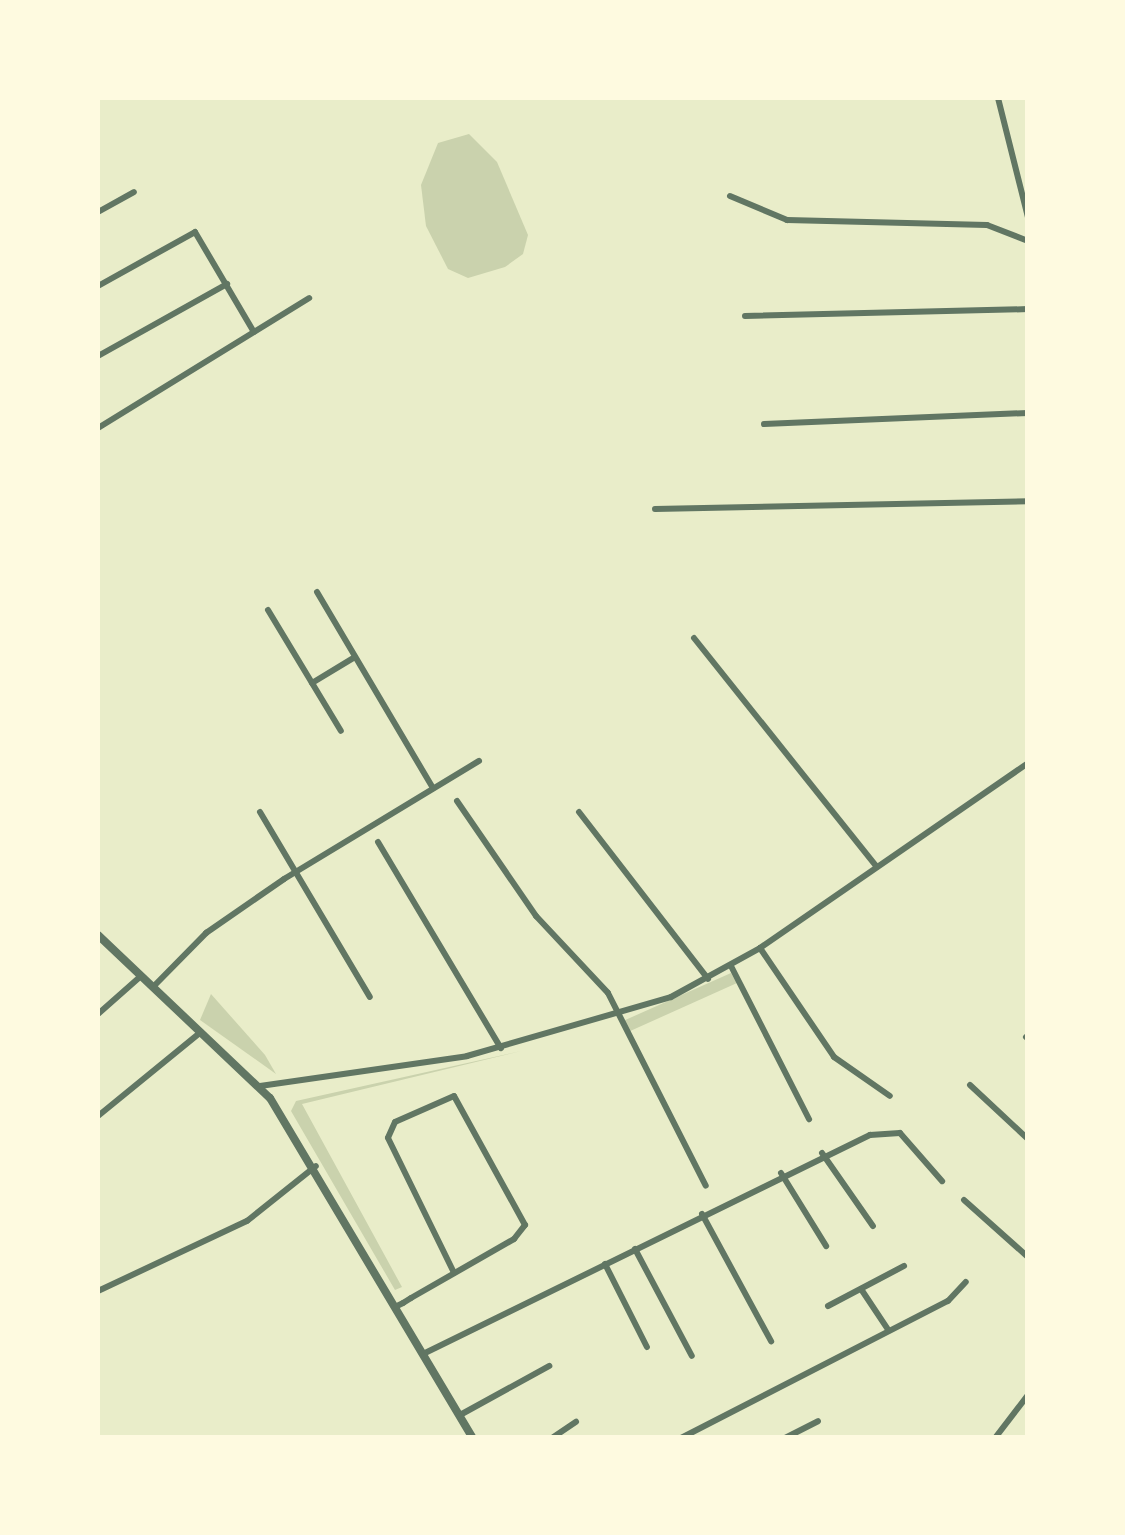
<!DOCTYPE html>
<html>
<head>
<meta charset="utf-8">
<style>
  body { margin:0 }
  #map { position:relative; width:1125px; height:1535px; overflow:hidden; background:#e9edc9; font-family:"Playfair Display",serif }
  div>[style] { position:absolute }
  .green>* { inset:0; background:#cad2ad }
  .minor>* { height:6px; margin:-3px; padding:0 3px; transform-origin:3px; border-radius:3px; background:#617663 }
  .tertiary>* { height:8px; margin:-4px; padding:0 4px; transform-origin:4px; border-radius:4px; background:#617663 }
  span { translate:-50% -50%; white-space:nowrap; text-align:center; line-height:1.15; -webkit-text-stroke:8px #fefae0; paint-order:stroke }
  .frame { position:absolute; inset:0; border:100px solid #fefae0; pointer-events:none }
</style>
</head>
<body>
<div id="map">
  <div class="green">
    <i style="clip-path:polygon(469px 134px,497px 162px,528px 235px,523px 254px,505px 267px,468px 278px,448px 269px,426px 226px,421px 185px,438px 143px)"></i>
    <i style="clip-path:polygon(731px 973px,737px 983px,628px 1032px,623px 1021px)"></i>
    <i style="clip-path:polygon(211px 994px,265px 1055px,276px 1074px,200px 1020px)"></i>
    <i style="clip-path:polygon(521px 1051px,302px 1104px,402px 1287px,395px 1290px,291px 1111px,296px 1101px)"></i>
  </div>
  <div class="minor">
    <i style="left:998px;top:98px;width:123px;rotate:75.9deg"></i>
    <i style="left:730px;top:196px;width:62px;rotate:22.8deg"></i>
    <i style="left:787px;top:220px;width:200px;rotate:1.4deg"></i>
    <i style="left:987px;top:225px;width:44px;rotate:21.3deg"></i>
    <i style="left:98px;top:212px;width:41px;rotate:-29.1deg"></i>
    <i style="left:98px;top:286px;width:111px;rotate:-29.1deg"></i>
    <i style="left:195px;top:232px;width:116px;rotate:59.5deg"></i>
    <i style="left:745px;top:316px;width:283px;rotate:-1.4deg"></i>
    <i style="left:98px;top:356px;width:148px;rotate:-29.2deg"></i>
    <i style="left:764px;top:424px;width:264px;rotate:-2.4deg"></i>
    <i style="left:98px;top:428px;width:248px;rotate:-31.6deg"></i>
    <i style="left:655px;top:509px;width:373px;rotate:-1.2deg"></i>
    <i style="left:317px;top:592px;width:228px;rotate:59.4deg"></i>
    <i style="left:268px;top:610px;width:141px;rotate:58.9deg"></i>
    <i style="left:694px;top:638px;width:293px;rotate:51.4deg"></i>
    <i style="left:312px;top:683px;width:50px;rotate:-31.2deg"></i>
    <i style="left:457px;top:801px;width:140px;rotate:55.5deg"></i>
    <i style="left:536px;top:916px;width:105px;rotate:46.9deg"></i>
    <i style="left:608px;top:993px;width:216px;rotate:63.1deg"></i>
    <i style="left:260px;top:812px;width:215px;rotate:59.3deg"></i>
    <i style="left:579px;top:812px;width:211px;rotate:52.3deg"></i>
    <i style="left:378px;top:842px;width:240px;rotate:59.2deg"></i>
    <i style="left:760px;top:948px;width:132px;rotate:55.8deg"></i>
    <i style="left:834px;top:1057px;width:68px;rotate:34.9deg"></i>
    <i style="left:731px;top:966px;width:172px;rotate:63deg"></i>
    <i style="left:153px;top:987px;width:76px;rotate:-45.5deg"></i>
    <i style="left:206px;top:933px;width:95px;rotate:-34.7deg"></i>
    <i style="left:284px;top:879px;width:228px;rotate:-31.2deg"></i>
    <i style="left:98px;top:1014px;width:57px;rotate:-41.5deg"></i>
    <i style="left:1026px;top:1037px;width:3px;rotate:45deg"></i>
    <i style="left:970px;top:1085px;width:79px;rotate:43deg"></i>
    <i style="left:260px;top:1086px;width:209px;rotate:-8.2deg"></i>
    <i style="left:467px;top:1056px;width:212px;rotate:-16.1deg"></i>
    <i style="left:671px;top:997px;width:102px;rotate:-28.8deg"></i>
    <i style="left:760px;top:948px;width:326px;rotate:-34.6deg"></i>
    <i style="left:98px;top:1116px;width:133px;rotate:-39.2deg"></i>
    <i style="left:822px;top:1153px;width:89px;rotate:55.1deg"></i>
    <i style="left:781px;top:1173px;width:86px;rotate:58.3deg"></i>
    <i style="left:964px;top:1200px;width:86px;rotate:41.7deg"></i>
    <i style="left:702px;top:1214px;width:145px;rotate:61.5deg"></i>
    <i style="left:635px;top:1249px;width:121px;rotate:62deg"></i>
    <i style="left:605px;top:1264px;width:93px;rotate:63.2deg"></i>
    <i style="left:861px;top:1289px;width:50px;rotate:56.3deg"></i>
    <i style="left:98px;top:1291px;width:165px;rotate:-25.2deg"></i>
    <i style="left:247px;top:1221px;width:88px;rotate:-38.6deg"></i>
    <i style="left:397px;top:1306px;width:7px;rotate:-27deg"></i>
    <i style="left:403px;top:1303px;width:9px;rotate:-32deg"></i>
    <i style="left:411px;top:1298px;width:119px;rotate:-29.8deg"></i>
    <i style="left:514px;top:1239px;width:18px;rotate:-52deg"></i>
    <i style="left:525px;top:1225px;width:147px;rotate:-118.8deg"></i>
    <i style="left:454px;top:1096px;width:64px;rotate:156.2deg"></i>
    <i style="left:395px;top:1122px;width:17px;rotate:114deg"></i>
    <i style="left:388px;top:1138px;width:150px;rotate:63.9deg"></i>
    <i style="left:828px;top:1306px;width:86px;rotate:-27.8deg"></i>
    <i style="left:425px;top:1353px;width:496px;rotate:-26.1deg"></i>
    <i style="left:870px;top:1135px;width:30px;rotate:-4deg"></i>
    <i style="left:900px;top:1133px;width:64px;rotate:48.8deg"></i>
    <i style="left:460px;top:1415px;width:102px;rotate:-28.8deg"></i>
    <i style="left:552px;top:1438px;width:29px;rotate:-34deg"></i>
    <i style="left:681px;top:1438px;width:300px;rotate:-27.2deg"></i>
    <i style="left:948px;top:1301px;width:26px;rotate:-47deg"></i>
    <i style="left:785px;top:1438px;width:37px;rotate:-27deg"></i>
    <i style="left:995px;top:1438px;width:54px;rotate:-52.5deg"></i>
  </div>
  <div class="tertiary">
    <i style="left:98px;top:935px;width:237px;rotate:43.5deg"></i>
    <i style="left:270px;top:1098px;width:396px;rotate:59.2deg"></i>
  </div>
  <div class="frame"></div>
</div>
</body>
</html>
